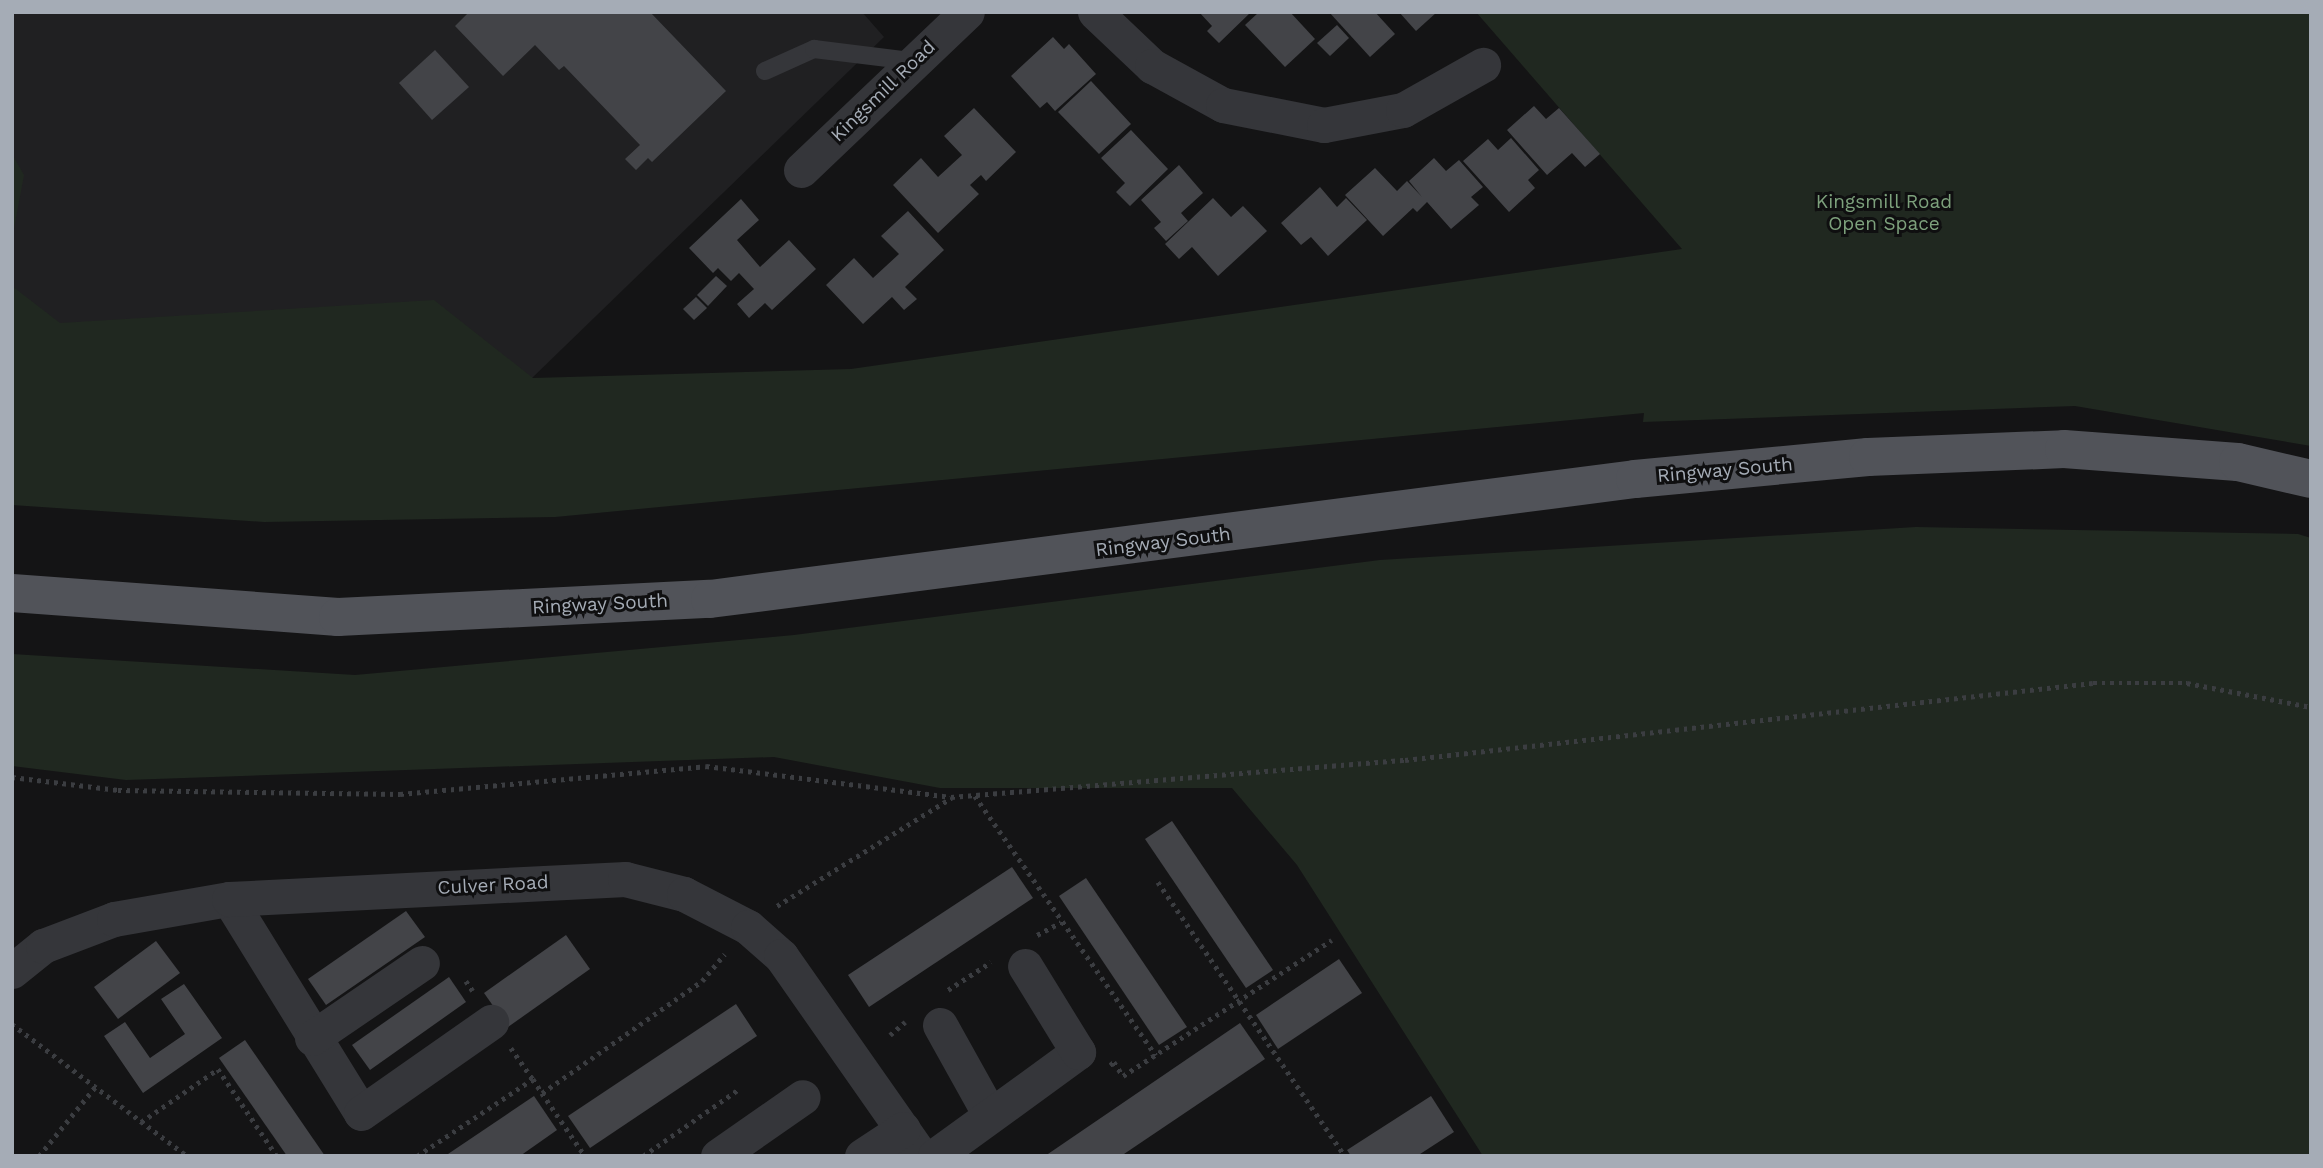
<!DOCTYPE html>
<html>
<head>
<meta charset="utf-8">
<style>
  body { margin:0 }
  #map { position:relative; width:2323px; height:1168px; overflow:hidden; background:#141415; font-family:"Work Sans",sans-serif }
  div>[style] { position:absolute }
  .built>* { inset:0; background:#202022 }
  .green>* { inset:0; background:#202820 }
  .building>* { inset:0; background:#434448 }
  .path>* { height:4.5px; margin-top:-2.25px; transform-origin:0; background:repeating-linear-gradient(90deg,#3b3d41 0 3.5px,transparent 0 8.5px) }
  .lane>* { height:18px; margin:-9px; padding:0 9px; transform-origin:9px; border-radius:9px; background:#35363a }
  .street>* { height:35px; margin:-17.5px; padding:0 17.5px; transform-origin:17.5px; border-radius:17.5px; background:#35363a }
  .primary>* { height:38px; margin:-19px; padding:0 19px; transform-origin:19px; border-radius:19px; background:#515359 }
  span { translate:-50% -50%; white-space:nowrap; text-align:center; line-height:1.15; -webkit-text-stroke:6px #0f0f10; paint-order:stroke }
  .street-label { font-size:19px; color:#a5acb6 }
  .park-label { font-size:19px; color:#7da17c }
  .frame { position:absolute; inset:0; border:14px solid #a5acb6; pointer-events:none }
</style>
</head>
<body>
<div id="map">
  <div class="built">
    <i style="clip-path:polygon(12px 12px,862px 12px,884px 37px,532px 378px,12px 359px)"></i>
  </div>
  <div class="green">
    <i style="clip-path:polygon(1476px 12px,2311px 12px,2311px 446px,2075px 406px,1643px 422px,1644px 413px,555px 517px,264px 522px,12px 505px,12px 286px,60px 323px,434px 300px,533px 378px,851px 369px,1682px 249px)"></i>
    <i style="clip-path:polygon(12px 154px,24px 175px,12px 239px)"></i>
    <i style="clip-path:polygon(1916px 527px,2298px 534px,2311px 538px,2311px 1156px,1483px 1156px,1297px 865px,1232px 788px,940px 788px,774px 757px,126px 780px,12px 766px,12px 654px,355px 675px,794px 635px,1380px 560px)"></i>
  </div>
  <div class="building">
    <i style="clip-path:polygon(469px 12px,650px 12px,726px 91px,652px 162px,648px 158px,636px 170px,625px 159px,640px 145px,564px 66px,559px 70px,535px 45px,503px 76px,455px 26px)"></i>
    <i style="clip-path:polygon(1199px 12px,1251px 12px,1219px 43px,1207px 31px,1212px 26px)"></i>
    <i style="clip-path:polygon(1259px 12px,1290px 12px,1315px 39px,1285px 67px,1245px 25px)"></i>
    <i style="clip-path:polygon(1329px 12px,1375px 12px,1395px 34px,1370px 57px)"></i>
    <i style="clip-path:polygon(1399px 12px,1437px 12px,1416px 31px)"></i>
    <i style="clip-path:polygon(1337px 25px,1349px 38px,1330px 56px,1317px 43px)"></i>
    <i style="clip-path:polygon(1053px 37px,1064px 49px,1069px 44px,1096px 74px,1055px 111px,1047px 102px,1040px 108px,1011px 76px)"></i>
    <i style="clip-path:polygon(435px 50px,469px 87px,432px 120px,399px 83px)"></i>
    <i style="clip-path:polygon(1091px 81px,1131px 124px,1099px 154px,1058px 112px)"></i>
    <i style="clip-path:polygon(1534px 106px,1546px 119px,1559px 108px,1600px 154px,1585px 167px,1572px 153px,1547px 175px,1507px 130px)"></i>
    <i style="clip-path:polygon(974px 108px,1016px 152px,986px 181px,981px 175px,970px 185px,979px 194px,938px 233px,893px 185px,921px 158px,938px 177px,962px 155px,944px 136px)"></i>
    <i style="clip-path:polygon(1131px 130px,1168px 169px,1130px 206px,1116px 192px,1125px 183px,1101px 158px)"></i>
    <i style="clip-path:polygon(1511px 138px,1539px 170px,1528px 180px,1535px 188px,1509px 212px,1463px 161px,1488px 139px,1498px 150px)"></i>
    <i style="clip-path:polygon(1434px 158px,1446px 171px,1459px 160px,1483px 187px,1471px 197px,1479px 205px,1451px 229px,1427px 202px,1417px 212px,1413px 208px,1383px 236px,1345px 195px,1375px 168px,1397px 191px,1407px 181px,1422px 197px,1409px 181px)"></i>
    <i style="clip-path:polygon(1179px 165px,1203px 193px,1181px 213px,1188px 221px,1166px 241px,1154px 228px,1161px 222px,1141px 200px)"></i>
    <i style="clip-path:polygon(1320px 187px,1337px 207px,1346px 198px,1367px 220px,1328px 256px,1311px 237px,1301px 245px,1281px 223px)"></i>
    <i style="clip-path:polygon(1213px 198px,1231px 217px,1243px 206px,1267px 231px,1218px 276px,1192px 247px,1179px 259px,1165px 244px)"></i>
    <i style="clip-path:polygon(741px 199px,759px 220px,737px 240px,760px 267px,789px 240px,816px 269px,772px 310px,765px 303px,749px 318px,737px 304px,754px 289px,739px 273px,731px 281px,718px 268px,713px 273px,689px 248px)"></i>
    <i style="clip-path:polygon(908px 211px,944px 250px,905px 287px,917px 299px,904px 310px,892px 297px,863px 324px,826px 285px,854px 258px,873px 278px,899px 254px,881px 236px)"></i>
    <i style="clip-path:polygon(716px 276px,727px 286px,708px 306px,697px 295px)"></i>
    <i style="clip-path:polygon(696px 297px,707px 308px,694px 320px,683px 309px)"></i>
    <i style="clip-path:polygon(1172px 821px,1273px 970px,1246px 988px,1145px 839px)"></i>
    <i style="clip-path:polygon(1012px 867px,1033px 898px,869px 1007px,848px 975px)"></i>
    <i style="clip-path:polygon(1086px 878px,1187px 1027px,1159px 1045px,1059px 896px)"></i>
    <i style="clip-path:polygon(406px 911px,425px 937px,326px 1005px,308px 979px)"></i>
    <i style="clip-path:polygon(566px 935px,590px 969px,508px 1027px,484px 993px)"></i>
    <i style="clip-path:polygon(156px 941px,180px 973px,118px 1019px,94px 987px)"></i>
    <i style="clip-path:polygon(1339px 959px,1362px 993px,1278px 1049px,1256px 1015px)"></i>
    <i style="clip-path:polygon(449px 977px,466px 1002px,370px 1070px,352px 1045px)"></i>
    <i style="clip-path:polygon(184px 984px,222px 1038px,143px 1093px,104px 1036px,125px 1022px,150px 1058px,185px 1034px,161px 999px)"></i>
    <i style="clip-path:polygon(736px 1004px,757px 1036px,590px 1148px,568px 1116px)"></i>
    <i style="clip-path:polygon(1240px 1023px,1265px 1059px,1121px 1156px,1045px 1156px)"></i>
    <i style="clip-path:polygon(245px 1040px,325px 1156px,287px 1156px,219px 1058px)"></i>
    <i style="clip-path:polygon(534px 1096px,557px 1130px,520px 1156px,445px 1156px)"></i>
    <i style="clip-path:polygon(1431px 1096px,1454px 1132px,1417px 1156px,1351px 1156px,1347px 1150px)"></i>
  </div>
  <div class="path">
    <i style="left:12px;top:777px;width:107px;rotate:7deg"></i>
    <i style="left:118px;top:790px;width:282px;rotate:0.8deg"></i>
    <i style="left:400px;top:794px;width:307px;rotate:-5.2deg"></i>
    <i style="left:706px;top:766px;width:247px;rotate:7.2deg"></i>
    <i style="left:951px;top:797px;width:456px;rotate:-4.7deg"></i>
    <i style="left:1405px;top:760px;width:692px;rotate:-6.39deg"></i>
    <i style="left:2093px;top:683px;width:94px"></i>
    <i style="left:2187px;top:683px;width:126px;rotate:11deg"></i>
    <i style="left:975px;top:796px;width:316px;rotate:55.1deg"></i>
    <i style="left:1158px;top:882px;width:332px;rotate:55.7deg"></i>
    <i style="left:777px;top:906px;width:205px;rotate:-31.8deg"></i>
    <i style="left:1037px;top:935px;width:27px;rotate:-28deg"></i>
    <i style="left:466px;top:981px;width:12px;rotate:55deg"></i>
    <i style="left:948px;top:990px;width:51px;rotate:-33.1deg"></i>
    <i style="left:12px;top:1024px;width:219px;rotate:37deg"></i>
    <i style="left:890px;top:1035px;width:20px;rotate:-41deg"></i>
    <i style="left:511px;top:1048px;width:38px;rotate:55deg"></i>
    <i style="left:1110px;top:1065px;width:5px;rotate:-37deg"></i>
    <i style="left:1114px;top:1062px;width:17px;rotate:57deg"></i>
    <i style="left:1123px;top:1076px;width:249px;rotate:-33.1deg"></i>
    <i style="left:542px;top:1093px;width:76px;rotate:55.7deg"></i>
    <i style="left:141px;top:1122px;width:93px;rotate:-34.5deg"></i>
    <i style="left:218px;top:1069px;width:105px;rotate:55.9deg"></i>
    <i style="left:39px;top:1156px;width:89px;rotate:-50.9deg"></i>
    <i style="left:417px;top:1156px;width:139px;rotate:-33.6deg"></i>
    <i style="left:533px;top:1079px;width:17px;rotate:57deg"></i>
    <i style="left:542px;top:1093px;width:195px;rotate:-35deg"></i>
    <i style="left:702px;top:981px;width:35px;rotate:-50deg"></i>
    <i style="left:643px;top:1156px;width:117px;rotate:-34.9deg"></i>
  </div>
  <div class="lane">
    <i style="left:765px;top:71px;width:54px;rotate:-24.2deg"></i>
    <i style="left:814px;top:49px;width:99px;rotate:7deg"></i>
  </div>
  <div class="street">
    <i style="left:1095px;top:12px;width:79px;rotate:43.5deg"></i>
    <i style="left:1152px;top:66px;width:81px;rotate:28.8deg"></i>
    <i style="left:1223px;top:105px;width:103px;rotate:11.2deg"></i>
    <i style="left:1324px;top:125px;width:80px;rotate:-10.8deg"></i>
    <i style="left:1403px;top:110px;width:92px;rotate:-29.4deg"></i>
    <i style="left:801px;top:170px;width:229px;rotate:-43.6deg"></i>
    <i style="left:229px;top:899px;width:251px;rotate:58.3deg"></i>
    <i style="left:361px;top:1113px;width:159px;rotate:-35deg"></i>
    <i style="left:12px;top:971px;width:40px;rotate:-39deg"></i>
    <i style="left:43px;top:946px;width:76px;rotate:-20.8deg"></i>
    <i style="left:114px;top:919px;width:117px;rotate:-9.9deg"></i>
    <i style="left:229px;top:899px;width:397px;rotate:-2.9deg"></i>
    <i style="left:625px;top:879px;width:61px;rotate:14.3deg"></i>
    <i style="left:684px;top:894px;width:72px;rotate:27.3deg"></i>
    <i style="left:748px;top:927px;width:44px;rotate:41.3deg"></i>
    <i style="left:781px;top:956px;width:244px;rotate:55deg"></i>
    <i style="left:940px;top:1025px;width:101px;rotate:60.9deg"></i>
    <i style="left:312px;top:1038px;width:133px;rotate:-34.3deg"></i>
    <i style="left:718px;top:1156px;width:103px;rotate:-34.8deg"></i>
    <i style="left:862px;top:1156px;width:49px;rotate:-33.4deg"></i>
    <i style="left:935px;top:1156px;width:177px;rotate:-36deg"></i>
    <i style="left:1078px;top:1052px;width:101px;rotate:-121.6deg"></i>
  </div>
  <div class="primary">
    <i style="left:12px;top:593px;width:327px;rotate:4.2deg"></i>
    <i style="left:338px;top:617px;width:372px;rotate:-2.8deg"></i>
    <i style="left:710px;top:599px;width:933px;rotate:-7.39deg"></i>
    <i style="left:1635px;top:479px;width:234px;rotate:-5.4deg"></i>
    <i style="left:1868px;top:457px;width:196px;rotate:-2.3deg"></i>
    <i style="left:2064px;top:449px;width:174px;rotate:4.3deg"></i>
    <i style="left:2238px;top:462px;width:75px;rotate:13.1deg"></i>
  </div>
  <div class="street-label">
    <span style="left:883px;top:91px;rotate:-44deg">Kingsmill Road</span>
    <span style="left:1725px;top:470px;rotate:-5deg">Ringway South</span>
    <span style="left:1163px;top:542px;rotate:-7deg">Ringway South</span>
    <span style="left:600px;top:604px;rotate:-3deg">Ringway South</span>
    <span style="left:493px;top:885px;rotate:-3deg">Culver Road</span>
  </div>
  <div class="park-label">
    <span style="left:1884px;top:213px">Kingsmill Road<br>Open Space</span>
  </div>
  <div class="frame"></div>
</div>
</body>
</html>
